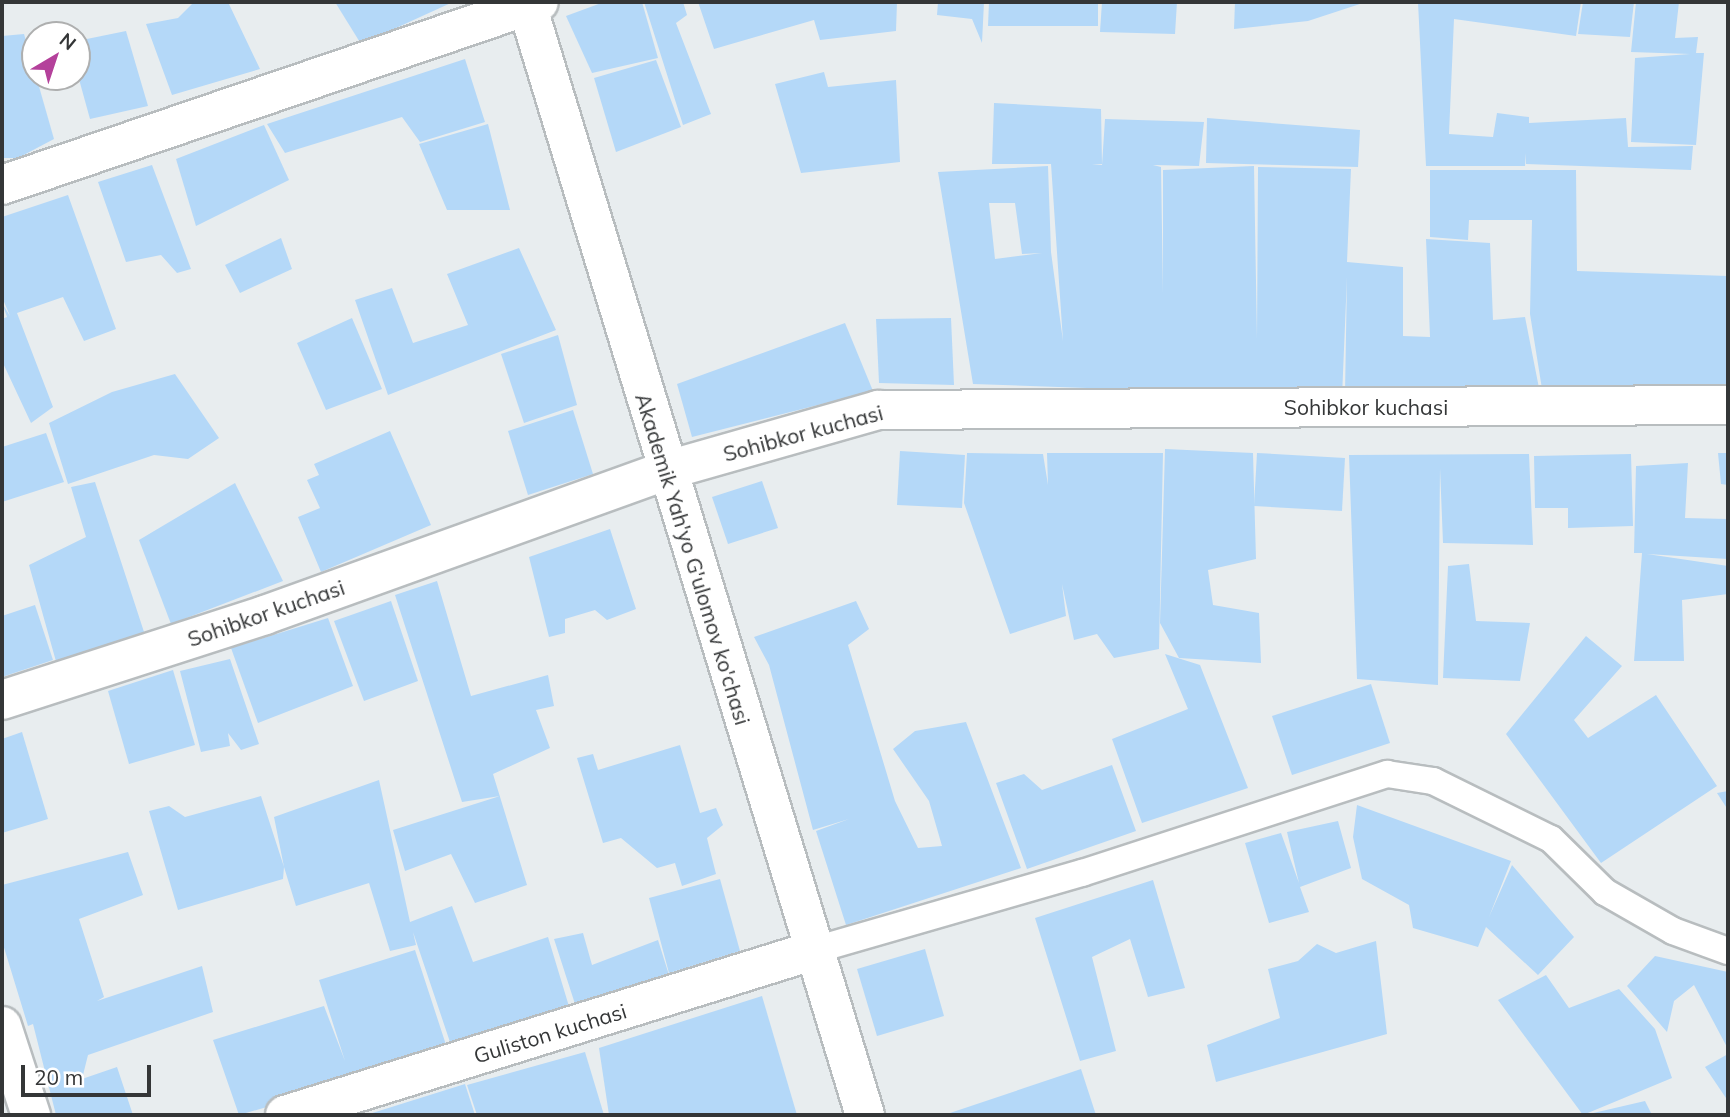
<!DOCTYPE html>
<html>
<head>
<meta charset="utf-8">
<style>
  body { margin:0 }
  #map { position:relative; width:1730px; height:1117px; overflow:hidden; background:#e8edef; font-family:Mulish,sans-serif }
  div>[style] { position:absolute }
  .building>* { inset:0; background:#b4d8f8 }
  .roads { filter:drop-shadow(2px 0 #b8bdbf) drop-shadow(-2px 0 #b8bdbf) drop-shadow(0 2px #b8bdbf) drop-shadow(0 -2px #b8bdbf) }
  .service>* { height:26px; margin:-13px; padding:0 13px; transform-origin:13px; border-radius:13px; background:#fff }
  .minor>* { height:38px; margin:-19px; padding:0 19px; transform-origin:19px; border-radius:19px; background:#fff }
  .secondary>* { height:38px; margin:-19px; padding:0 19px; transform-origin:19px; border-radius:19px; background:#fff }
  span { translate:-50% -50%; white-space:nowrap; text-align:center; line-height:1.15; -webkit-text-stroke:5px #fff; paint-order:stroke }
  .street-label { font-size:21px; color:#343637 }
  .frame { position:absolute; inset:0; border:4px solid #343637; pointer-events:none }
  .north { position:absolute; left:21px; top:21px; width:70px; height:70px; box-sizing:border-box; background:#fff; border:2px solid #aeafaf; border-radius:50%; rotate:39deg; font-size:19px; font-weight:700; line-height:28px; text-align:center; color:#343637 }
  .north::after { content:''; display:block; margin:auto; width:24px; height:32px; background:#b4419b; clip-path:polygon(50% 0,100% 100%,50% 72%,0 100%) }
  .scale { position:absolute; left:21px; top:1065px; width:130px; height:32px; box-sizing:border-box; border:4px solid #343637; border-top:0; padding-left:9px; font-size:21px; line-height:24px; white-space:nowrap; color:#343637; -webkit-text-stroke:5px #fff; paint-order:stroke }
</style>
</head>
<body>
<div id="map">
  <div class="building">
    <i style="clip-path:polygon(194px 2px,228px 2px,260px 69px,172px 95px,146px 24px,178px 18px)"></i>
    <i style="clip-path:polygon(335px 2px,453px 2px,361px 44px)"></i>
    <i style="clip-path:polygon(604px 2px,642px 2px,658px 58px,592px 73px,566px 16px)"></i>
    <i style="clip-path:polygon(644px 2px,683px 2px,687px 15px,676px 23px,711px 114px,683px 125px)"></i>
    <i style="clip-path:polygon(698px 2px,897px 2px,896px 31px,820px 40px,814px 20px,714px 49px)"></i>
    <i style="clip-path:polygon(938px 2px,984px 2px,982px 43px,972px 19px,937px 15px)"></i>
    <i style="clip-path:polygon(989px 2px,1098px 2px,1098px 26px,988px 26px)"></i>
    <i style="clip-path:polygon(1102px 2px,1177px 2px,1175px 34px,1100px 32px)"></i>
    <i style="clip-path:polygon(1235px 2px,1366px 2px,1308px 21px,1234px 29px)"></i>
    <i style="clip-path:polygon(1418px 2px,1581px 2px,1576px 36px,1454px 19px,1449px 134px,1493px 137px,1497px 113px,1529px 117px,1529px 123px,1626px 118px,1628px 147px,1693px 146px,1691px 170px,1526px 164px,1526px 153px,1525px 166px,1426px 166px)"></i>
    <i style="clip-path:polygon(1583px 2px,1634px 2px,1630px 37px,1578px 34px)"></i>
    <i style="clip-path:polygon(1636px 2px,1679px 2px,1675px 38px,1698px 37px,1696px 53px,1704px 53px,1696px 145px,1631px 142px,1635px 58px,1690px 54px,1631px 52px)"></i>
    <i style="clip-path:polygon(126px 31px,148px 106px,90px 119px,77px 72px,77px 41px)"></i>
    <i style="clip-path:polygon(24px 34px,54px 139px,18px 158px,2px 158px,2px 36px)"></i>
    <i style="clip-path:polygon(465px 59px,485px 122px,420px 142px,402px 117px,285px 153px,267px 124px)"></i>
    <i style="clip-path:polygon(656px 60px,681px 127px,616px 152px,594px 78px)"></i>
    <i style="clip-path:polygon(824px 72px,828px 87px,896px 80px,900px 162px,801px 173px,775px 84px)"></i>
    <i style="clip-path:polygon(evenodd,994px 103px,1101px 109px,1102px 164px,1092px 165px,1102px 165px,1105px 119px,1204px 122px,1199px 166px,1153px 165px,1161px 167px,1163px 293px,1163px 170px,1254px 166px,1257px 339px,1258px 167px,1351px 169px,1347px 262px,1403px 267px,1403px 336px,1430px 337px,1426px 239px,1490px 243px,1493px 320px,1525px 317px,1539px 388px,1345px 393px,1347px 277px,1342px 397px,973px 384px,938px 172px,1048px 166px,1051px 252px,1063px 341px,1051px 164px,992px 164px,994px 103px,989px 203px,1015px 203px,1022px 254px,1042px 253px,995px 259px,989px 203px)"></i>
    <i style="clip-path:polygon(1207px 118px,1360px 130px,1358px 167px,1206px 163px)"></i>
    <i style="clip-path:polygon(488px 124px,510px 210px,447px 210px,419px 144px)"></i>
    <i style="clip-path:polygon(264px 125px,289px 180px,196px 226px,176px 159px)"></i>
    <i style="clip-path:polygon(152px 165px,191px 269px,177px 273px,161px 255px,126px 262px,98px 182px)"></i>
    <i style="clip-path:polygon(1430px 170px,1576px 170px,1577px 271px,1728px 276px,1728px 392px,1542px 389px,1530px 314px,1532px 220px,1469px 220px,1468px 240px,1430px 237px)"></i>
    <i style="clip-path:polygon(68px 195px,116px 329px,84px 341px,63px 297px,17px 313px,53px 407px,31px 423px,2px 361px,2px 319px,7px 317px,2px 303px,10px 316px,2px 297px,2px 217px)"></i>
    <i style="clip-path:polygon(281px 238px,292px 269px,240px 293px,225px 265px)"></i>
    <i style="clip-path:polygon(519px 248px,556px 330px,388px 395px,355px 300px,392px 288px,413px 343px,468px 325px,447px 274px)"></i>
    <i style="clip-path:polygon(352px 318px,382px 389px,326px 410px,297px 343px)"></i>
    <i style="clip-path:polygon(951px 318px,954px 385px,879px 383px,876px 319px)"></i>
    <i style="clip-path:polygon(845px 323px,873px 391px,692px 437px,677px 384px)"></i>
    <i style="clip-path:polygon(558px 335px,577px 405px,524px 423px,501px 354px)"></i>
    <i style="clip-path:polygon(175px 374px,219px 438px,188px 459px,154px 455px,68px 484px,49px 423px,112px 392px)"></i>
    <i style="clip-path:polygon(573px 410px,593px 474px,528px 495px,508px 431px)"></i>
    <i style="clip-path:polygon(390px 431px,431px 525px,321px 572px,298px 517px,320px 508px,307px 480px,319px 475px,314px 464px)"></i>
    <i style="clip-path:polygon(46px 433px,64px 482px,2px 502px,2px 447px)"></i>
    <i style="clip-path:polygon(1165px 449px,1253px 453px,1256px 559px,1208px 570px,1213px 605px,1259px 613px,1261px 663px,1179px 658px,1160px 623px)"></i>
    <i style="clip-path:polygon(900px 451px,965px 455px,962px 508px,897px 505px)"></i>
    <i style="clip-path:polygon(967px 453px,1043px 454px,1048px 485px,1047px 453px,1163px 453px,1159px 649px,1114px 658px,1097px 634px,1074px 640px,1062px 584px,1066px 616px,1010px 634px,964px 503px)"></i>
    <i style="clip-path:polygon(1257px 453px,1345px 458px,1342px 511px,1254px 506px)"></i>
    <i style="clip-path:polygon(1718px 453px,1728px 453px,1728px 485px,1721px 484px)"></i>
    <i style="clip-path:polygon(1529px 454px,1533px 545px,1443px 543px,1440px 468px,1438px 685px,1357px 679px,1349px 455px)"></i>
    <i style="clip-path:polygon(1631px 454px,1633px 526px,1568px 528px,1568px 508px,1535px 508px,1534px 456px)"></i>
    <i style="clip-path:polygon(1688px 463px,1685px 518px,1728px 519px,1728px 559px,1647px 554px,1728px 566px,1728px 594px,1682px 600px,1684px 661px,1634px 661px,1642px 553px,1634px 553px,1636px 466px)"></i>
    <i style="clip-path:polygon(762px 481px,778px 528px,728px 544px,712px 497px)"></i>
    <i style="clip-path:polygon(95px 482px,145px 635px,57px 665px,29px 565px,86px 537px,71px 487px)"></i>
    <i style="clip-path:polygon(235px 483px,283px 581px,171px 624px,139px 540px)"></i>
    <i style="clip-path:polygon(610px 529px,636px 609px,607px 620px,595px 610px,565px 619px,565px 633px,549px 637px,529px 557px)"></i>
    <i style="clip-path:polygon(1469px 564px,1476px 621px,1530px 623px,1520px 681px,1443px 678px,1448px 566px)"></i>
    <i style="clip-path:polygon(437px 581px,471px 696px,548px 675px,554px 706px,536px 710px,550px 748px,493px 774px,527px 885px,475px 903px,451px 854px,405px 871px,393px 830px,500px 796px,462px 802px,395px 595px)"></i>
    <i style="clip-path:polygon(391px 601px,418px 681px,364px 701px,334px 621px)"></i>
    <i style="clip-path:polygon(856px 601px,869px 629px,848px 645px,895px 801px,918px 848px,942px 846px,929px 801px,893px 749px,915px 731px,966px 722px,1021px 868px,846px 925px,816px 831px,849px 819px,813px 830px,769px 665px,754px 637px)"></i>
    <i style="clip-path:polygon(35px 605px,53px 660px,2px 677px,2px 616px)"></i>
    <i style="clip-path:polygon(328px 618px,353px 686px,258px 723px,231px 648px)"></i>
    <i style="clip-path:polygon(1586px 636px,1622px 666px,1574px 720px,1588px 738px,1656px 695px,1717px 786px,1601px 863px,1506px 734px)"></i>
    <i style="clip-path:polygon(1165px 654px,1200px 665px,1248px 788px,1142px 823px,1112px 739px,1188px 709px)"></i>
    <i style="clip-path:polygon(230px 659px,259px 744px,241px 750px,228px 733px,230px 746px,201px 752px,180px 671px)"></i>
    <i style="clip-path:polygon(173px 670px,195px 745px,129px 764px,108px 691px)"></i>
    <i style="clip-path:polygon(1371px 684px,1390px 743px,1292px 775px,1272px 716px)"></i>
    <i style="clip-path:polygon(22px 732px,48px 819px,2px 833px,2px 739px)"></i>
    <i style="clip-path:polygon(680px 745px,700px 813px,716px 808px,723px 825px,707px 838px,716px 874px,682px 886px,675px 863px,657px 868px,621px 838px,603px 843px,577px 758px,593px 754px,598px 770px)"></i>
    <i style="clip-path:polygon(1112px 765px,1136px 831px,1027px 869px,996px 783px,1024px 774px,1042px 790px)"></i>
    <i style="clip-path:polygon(379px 780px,410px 922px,452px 906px,473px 962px,548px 937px,571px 1013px,453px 1051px,413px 932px,416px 945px,390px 951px,369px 883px,296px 906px,284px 867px,283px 879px,178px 910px,149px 811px,169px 806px,185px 817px,261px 796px,284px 867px,274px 817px)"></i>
    <i style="clip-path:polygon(1728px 791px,1728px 810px,1717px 793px)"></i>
    <i style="clip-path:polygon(1357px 805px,1511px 861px,1489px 917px,1512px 865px,1574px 937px,1538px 975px,1486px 927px,1478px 947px,1413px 928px,1409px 905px,1362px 879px,1353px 837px)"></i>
    <i style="clip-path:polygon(1338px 821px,1351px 868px,1300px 887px,1309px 912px,1269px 923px,1245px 843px,1281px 833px,1299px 883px,1287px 832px)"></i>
    <i style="clip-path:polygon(128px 852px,143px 895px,79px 919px,104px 997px,97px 1001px,202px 966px,213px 1012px,88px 1055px,82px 1079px,117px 1067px,133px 1115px,56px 1115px,33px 1024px,28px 1026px,2px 941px,2px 885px)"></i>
    <i style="clip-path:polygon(720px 879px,740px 951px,669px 973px,649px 898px)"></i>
    <i style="clip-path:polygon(1153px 880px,1185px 988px,1148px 997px,1130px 939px,1092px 957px,1116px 1051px,1080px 1061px,1035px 918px)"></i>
    <i style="clip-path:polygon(583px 933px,592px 965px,658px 940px,669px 975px,575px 1004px,554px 939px)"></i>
    <i style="clip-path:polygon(1376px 941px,1387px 1034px,1216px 1082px,1207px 1045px,1280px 1018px,1268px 969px,1298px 961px,1317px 944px,1336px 953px)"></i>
    <i style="clip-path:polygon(925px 949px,944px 1016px,877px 1036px,857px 969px)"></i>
    <i style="clip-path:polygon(415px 950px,449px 1054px,239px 1115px,213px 1040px,324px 1006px,345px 1061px,319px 980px)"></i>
    <i style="clip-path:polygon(1655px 956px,1728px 972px,1728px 1049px,1694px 985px,1674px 1001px,1667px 1032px,1627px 986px)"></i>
    <i style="clip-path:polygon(1546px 975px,1569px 1008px,1619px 989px,1655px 1029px,1672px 1078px,1583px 1115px,1498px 1000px)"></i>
    <i style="clip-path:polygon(762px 996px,797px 1115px,609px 1115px,599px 1048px)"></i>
    <i style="clip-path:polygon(585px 1052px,604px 1115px,477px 1115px,467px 1085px)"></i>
    <i style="clip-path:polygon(1728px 1054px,1728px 1101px,1705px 1067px)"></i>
    <i style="clip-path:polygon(1081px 1069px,1096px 1115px,944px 1115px)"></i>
    <i style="clip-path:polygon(465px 1084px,475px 1115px,366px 1115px)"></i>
    <i style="clip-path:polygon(1645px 1101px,1652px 1115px,1590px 1115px,1589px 1114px)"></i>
  </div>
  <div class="roads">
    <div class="service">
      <i style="left:815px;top:950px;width:278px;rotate:-16.1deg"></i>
      <i style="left:1082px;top:873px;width:321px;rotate:-18deg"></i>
      <i style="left:1387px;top:774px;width:47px;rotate:8.7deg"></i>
      <i style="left:1433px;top:781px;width:131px;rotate:26.2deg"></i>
      <i style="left:1551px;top:839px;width:76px;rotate:44.5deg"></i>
      <i style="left:1605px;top:892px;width:78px;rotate:29.8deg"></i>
      <i style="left:1673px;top:931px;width:59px;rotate:20deg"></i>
    </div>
    <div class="minor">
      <i style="left:2px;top:185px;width:567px;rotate:-18.82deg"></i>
      <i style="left:2px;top:700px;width:276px;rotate:-17.9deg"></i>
      <i style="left:265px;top:615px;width:424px;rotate:-19.8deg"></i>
      <i style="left:664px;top:471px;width:223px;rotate:-15.9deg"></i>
      <i style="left:878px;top:410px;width:850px;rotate:-0.34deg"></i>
      <i style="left:2px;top:1026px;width:94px;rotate:72deg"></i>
      <i style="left:285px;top:1115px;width:555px;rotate:-17.29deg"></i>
    </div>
    <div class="secondary">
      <i style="left:526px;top:2px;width:1163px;rotate:73.06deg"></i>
    </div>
  </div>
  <div class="street-label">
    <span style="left:1366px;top:407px">Sohibkor kuchasi</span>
    <span style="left:803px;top:433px;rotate:-15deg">Sohibkor kuchasi</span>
    <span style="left:693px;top:559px;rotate:73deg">Akademik Yah'yo G'ulomov ko'chasi</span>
    <span style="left:266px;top:613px;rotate:-19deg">Sohibkor kuchasi</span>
    <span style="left:550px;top:1033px;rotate:-17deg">Guliston kuchasi</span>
  </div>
  <div class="frame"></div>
  <div class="north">N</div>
  <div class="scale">20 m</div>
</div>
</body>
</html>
